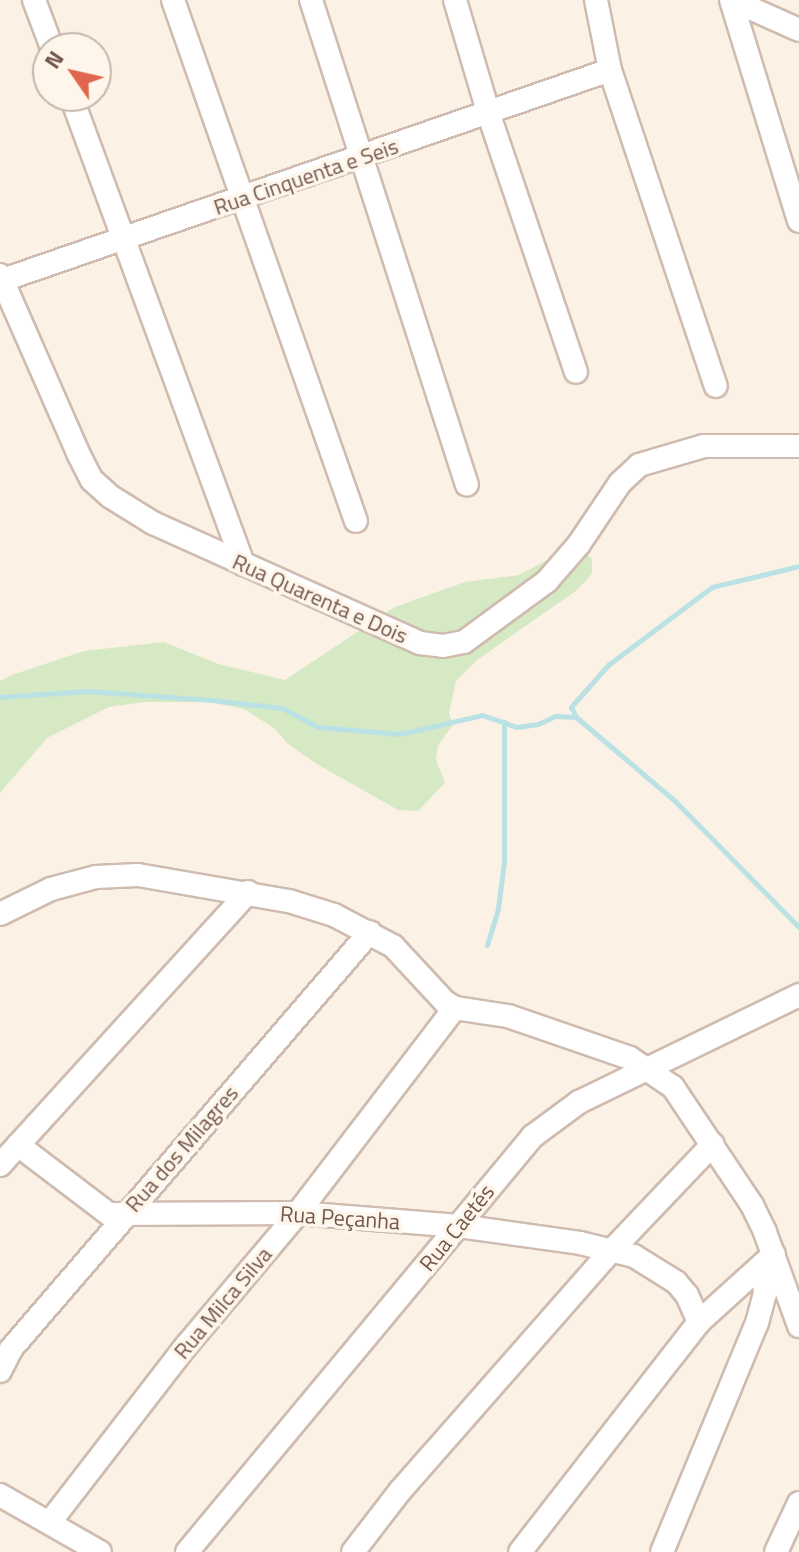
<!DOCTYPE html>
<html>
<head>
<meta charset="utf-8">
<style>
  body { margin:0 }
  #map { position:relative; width:799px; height:1552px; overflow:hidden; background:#fbf1e5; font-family:"Titillium Web",sans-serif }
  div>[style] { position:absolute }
  .green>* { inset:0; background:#d5e9c4 }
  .stream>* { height:5px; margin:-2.5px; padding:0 2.5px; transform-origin:2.5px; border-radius:2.5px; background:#bae1e4 }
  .roads { filter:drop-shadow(2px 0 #cfbbaf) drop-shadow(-2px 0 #cfbbaf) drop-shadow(0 2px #cfbbaf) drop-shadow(0 -2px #cfbbaf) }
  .minor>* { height:22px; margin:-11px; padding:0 11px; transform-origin:11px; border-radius:11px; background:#fff }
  span { translate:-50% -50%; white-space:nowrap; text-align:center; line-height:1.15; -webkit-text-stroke:7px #fef6eb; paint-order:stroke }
  .street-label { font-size:22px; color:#73574b }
  .north { position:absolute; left:32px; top:32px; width:80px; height:80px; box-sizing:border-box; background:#fef6eb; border:2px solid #c6b6ab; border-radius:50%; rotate:304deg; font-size:22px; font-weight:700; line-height:32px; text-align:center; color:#73574b }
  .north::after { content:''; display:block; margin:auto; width:28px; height:36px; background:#e1664f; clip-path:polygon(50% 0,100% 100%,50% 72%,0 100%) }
</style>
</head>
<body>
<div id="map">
  <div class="green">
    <i style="clip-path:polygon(568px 549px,582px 550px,592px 559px,592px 574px,577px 590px,477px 660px,456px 681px,449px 713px,453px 725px,438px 745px,436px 760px,445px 783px,418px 811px,398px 810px,317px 764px,288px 744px,274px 728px,244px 709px,210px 702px,144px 702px,109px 707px,47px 738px,0 793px,0 681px,12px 675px,84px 651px,164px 642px,218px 664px,285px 680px,395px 607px,465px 582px,519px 575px)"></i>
  </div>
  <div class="stream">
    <i style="left:799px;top:566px;width:89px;rotate:166.4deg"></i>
    <i style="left:712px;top:587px;width:130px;rotate:143.1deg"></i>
    <i style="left:608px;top:665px;width:56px;rotate:131.4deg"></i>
    <i style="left:571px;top:707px;width:11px;rotate:63deg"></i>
    <i style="left:576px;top:717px;width:128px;rotate:40.3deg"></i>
    <i style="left:674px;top:800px;width:178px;rotate:45.5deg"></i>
    <i style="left:0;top:697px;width:88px;rotate:-3.9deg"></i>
    <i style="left:88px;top:691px;width:124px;rotate:4.2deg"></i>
    <i style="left:212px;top:700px;width:70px;rotate:6.5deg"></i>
    <i style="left:282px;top:708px;width:41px;rotate:27.8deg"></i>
    <i style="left:318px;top:727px;width:82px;rotate:4.9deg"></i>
    <i style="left:400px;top:734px;width:84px;rotate:-13deg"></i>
    <i style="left:482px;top:715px;width:37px;rotate:19deg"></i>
    <i style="left:517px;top:727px;width:21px;rotate:-8deg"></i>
    <i style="left:538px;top:724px;width:19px;rotate:-25deg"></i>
    <i style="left:555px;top:716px;width:21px;rotate:3deg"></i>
    <i style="left:487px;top:945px;width:39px;rotate:-73deg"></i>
    <i style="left:498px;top:908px;width:46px;rotate:-82.6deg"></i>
    <i style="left:504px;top:862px;width:140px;rotate:-90deg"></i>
  </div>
  <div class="roads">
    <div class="minor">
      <i style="left:34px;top:0;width:51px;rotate:69.4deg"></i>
      <i style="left:173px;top:0;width:552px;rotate:70.65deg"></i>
      <i style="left:311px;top:0;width:509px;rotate:72.17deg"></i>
      <i style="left:455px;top:0;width:120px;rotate:73.5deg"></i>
      <i style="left:489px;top:115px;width:271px;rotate:71.3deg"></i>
      <i style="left:596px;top:0;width:71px;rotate:78.7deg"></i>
      <i style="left:610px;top:70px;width:333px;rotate:71.5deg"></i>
      <i style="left:731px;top:0;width:231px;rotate:72.9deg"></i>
      <i style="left:732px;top:0;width:73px;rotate:24.1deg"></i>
      <i style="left:71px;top:96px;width:499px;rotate:69.8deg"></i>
      <i style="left:0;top:275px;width:194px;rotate:66.3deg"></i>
      <i style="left:78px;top:453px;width:30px;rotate:63deg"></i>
      <i style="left:92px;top:480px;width:25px;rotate:42deg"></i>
      <i style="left:111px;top:497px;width:49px;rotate:31.8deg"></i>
      <i style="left:153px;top:523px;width:293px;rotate:24.2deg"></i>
      <i style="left:420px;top:643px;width:23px;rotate:7deg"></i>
      <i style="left:443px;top:646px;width:21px;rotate:-11deg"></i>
      <i style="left:464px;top:642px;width:103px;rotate:-36.3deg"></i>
      <i style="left:547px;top:581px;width:49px;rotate:-49.1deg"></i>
      <i style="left:579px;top:544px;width:73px;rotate:-56.1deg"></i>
      <i style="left:620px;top:483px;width:26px;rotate:-43deg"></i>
      <i style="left:639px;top:465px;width:68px;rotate:-16.3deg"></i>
      <i style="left:704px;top:446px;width:95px"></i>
      <i style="left:0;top:281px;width:645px;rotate:-19.08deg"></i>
      <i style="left:0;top:914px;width:57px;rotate:-26.1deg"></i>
      <i style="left:51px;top:889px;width:47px;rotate:-14.9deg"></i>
      <i style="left:96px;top:877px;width:42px;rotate:-2.7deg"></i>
      <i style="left:138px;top:875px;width:153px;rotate:9.8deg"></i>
      <i style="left:289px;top:901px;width:47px;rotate:17.3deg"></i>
      <i style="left:334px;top:915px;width:67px;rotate:27.7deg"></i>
      <i style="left:393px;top:946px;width:76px;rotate:47.1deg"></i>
      <i style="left:445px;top:1002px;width:12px;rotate:31deg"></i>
      <i style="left:455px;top:1008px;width:54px;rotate:8.6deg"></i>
      <i style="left:508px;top:1016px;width:129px;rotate:19deg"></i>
      <i style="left:630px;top:1058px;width:52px;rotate:34deg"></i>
      <i style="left:673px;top:1087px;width:142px;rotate:56.2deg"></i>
      <i style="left:752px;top:1205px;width:30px;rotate:64deg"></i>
      <i style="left:765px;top:1232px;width:100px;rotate:70.1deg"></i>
      <i style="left:18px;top:1145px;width:114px;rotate:37.2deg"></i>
      <i style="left:109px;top:1214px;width:189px;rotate:-0.3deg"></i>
      <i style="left:298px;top:1213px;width:162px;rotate:4.6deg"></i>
      <i style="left:459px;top:1226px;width:122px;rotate:8deg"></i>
      <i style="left:580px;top:1243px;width:56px;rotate:13.5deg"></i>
      <i style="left:634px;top:1256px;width:49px;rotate:31.8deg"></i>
      <i style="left:676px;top:1282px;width:17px;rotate:50deg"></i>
      <i style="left:687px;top:1295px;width:30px;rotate:66deg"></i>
      <i style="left:0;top:1165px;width:369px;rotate:-47.7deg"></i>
      <i style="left:0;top:1371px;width:25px;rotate:-63deg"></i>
      <i style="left:11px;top:1349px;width:550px;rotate:-49.27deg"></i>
      <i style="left:0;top:1495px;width:115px;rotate:29.7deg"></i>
      <i style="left:50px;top:1522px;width:224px;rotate:-52.3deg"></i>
      <i style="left:187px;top:1345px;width:172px;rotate:-49.9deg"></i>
      <i style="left:298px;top:1213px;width:258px;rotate:-52.6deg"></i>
      <i style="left:187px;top:1552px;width:541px;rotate:-50.25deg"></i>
      <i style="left:533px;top:1136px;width:57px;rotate:-36.5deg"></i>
      <i style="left:579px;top:1102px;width:245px;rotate:-25.9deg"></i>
      <i style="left:353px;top:1552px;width:77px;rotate:-52.4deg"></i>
      <i style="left:400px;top:1491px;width:321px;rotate:-48.7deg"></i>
      <i style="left:612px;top:1250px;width:146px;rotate:-46.4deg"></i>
      <i style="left:520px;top:1552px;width:291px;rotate:-52.1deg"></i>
      <i style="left:699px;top:1322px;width:101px;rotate:-42.2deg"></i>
      <i style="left:662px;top:1552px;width:248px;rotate:-67.5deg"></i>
      <i style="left:757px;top:1323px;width:30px;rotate:-75deg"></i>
      <i style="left:765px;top:1294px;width:29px;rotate:-94deg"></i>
      <i style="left:776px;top:1552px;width:54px;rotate:-64.9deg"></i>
    </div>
  </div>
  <div class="street-label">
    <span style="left:306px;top:177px;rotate:-19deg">Rua Cinquenta e Seis</span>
    <span style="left:320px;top:599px;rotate:24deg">Rua Quarenta e Dois</span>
    <span style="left:182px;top:1149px;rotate:-49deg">Rua dos Milagres</span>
    <span style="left:340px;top:1218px;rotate:4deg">Rua Peçanha</span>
    <span style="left:457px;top:1228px;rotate:-51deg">Rua Caetés</span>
    <span style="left:223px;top:1303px;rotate:-50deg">Rua Milca Silva</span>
  </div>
  <div class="north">N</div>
</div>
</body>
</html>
